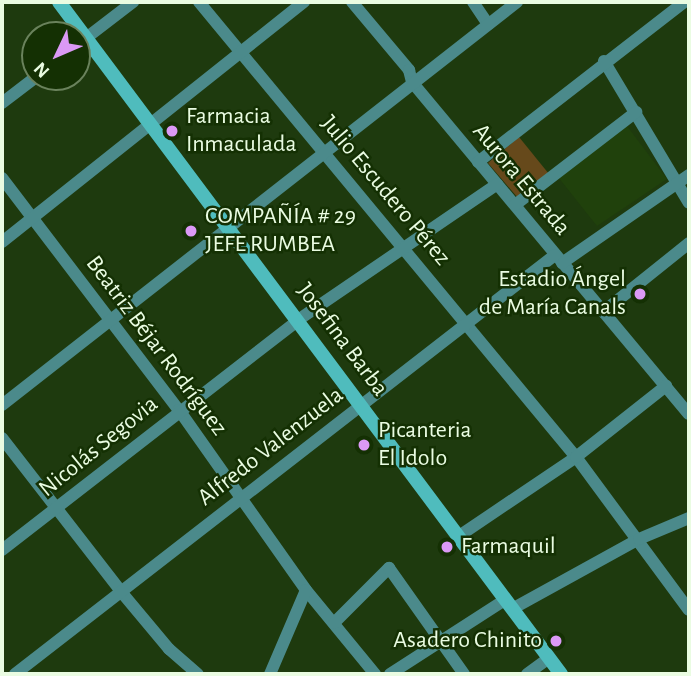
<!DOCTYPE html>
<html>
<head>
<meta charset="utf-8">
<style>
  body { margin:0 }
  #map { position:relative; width:691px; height:676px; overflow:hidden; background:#1e3a0e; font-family:"Alegreya Sans",sans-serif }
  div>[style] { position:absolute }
  .built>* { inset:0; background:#20410c }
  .green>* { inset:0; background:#66491b }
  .street>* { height:12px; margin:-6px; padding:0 6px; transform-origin:6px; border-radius:6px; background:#4b8a8b }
  .secondary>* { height:14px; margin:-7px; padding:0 7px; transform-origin:7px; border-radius:7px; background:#4fbcbd }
  .dots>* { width:19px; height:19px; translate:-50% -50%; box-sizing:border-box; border:4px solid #143003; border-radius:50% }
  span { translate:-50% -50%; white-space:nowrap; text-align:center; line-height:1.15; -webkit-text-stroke:5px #143003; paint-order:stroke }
  .poi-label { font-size:24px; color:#eafce2 }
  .left { translate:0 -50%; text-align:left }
  .right { translate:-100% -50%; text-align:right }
  .street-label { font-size:24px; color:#eafce2 }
  .frame { position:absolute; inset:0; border:4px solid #eafce2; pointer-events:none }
  .north { position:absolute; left:21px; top:21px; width:70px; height:70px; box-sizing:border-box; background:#143003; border:2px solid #6a825c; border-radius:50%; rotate:226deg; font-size:19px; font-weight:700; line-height:28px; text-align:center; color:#eafce2 }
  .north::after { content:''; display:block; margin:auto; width:24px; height:32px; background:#db99f5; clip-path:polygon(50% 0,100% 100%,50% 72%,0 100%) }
</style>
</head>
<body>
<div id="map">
  <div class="built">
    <i style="clip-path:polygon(627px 126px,667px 179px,597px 226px,558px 177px)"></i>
  </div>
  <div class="green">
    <i style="clip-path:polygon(519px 137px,549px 174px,518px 198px,488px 163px)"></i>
  </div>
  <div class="street">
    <i style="left:199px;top:2px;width:591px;rotate:50.36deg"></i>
    <i style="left:576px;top:457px;width:190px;rotate:53.6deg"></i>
    <i style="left:352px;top:2px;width:89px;rotate:50deg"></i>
    <i style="left:409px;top:70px;width:12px;rotate:76deg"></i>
    <i style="left:412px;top:82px;width:432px;rotate:50.2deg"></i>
    <i style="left:473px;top:2px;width:27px;rotate:56deg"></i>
    <i style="left:77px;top:45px;width:71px;rotate:-37.5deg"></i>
    <i style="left:604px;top:61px;width:165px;rotate:59.1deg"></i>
    <i style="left:2px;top:103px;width:43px;rotate:-37.4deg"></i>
    <i style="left:478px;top:162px;width:261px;rotate:-37.8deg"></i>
    <i style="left:2px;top:178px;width:292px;rotate:52.7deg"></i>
    <i style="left:179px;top:410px;width:220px;rotate:54.8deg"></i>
    <i style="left:306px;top:590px;width:109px;rotate:50.6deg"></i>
    <i style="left:515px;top:205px;width:153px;rotate:-37.5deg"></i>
    <i style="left:2px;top:242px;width:386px;rotate:-38.5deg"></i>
    <i style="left:562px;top:263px;width:155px;rotate:-34.7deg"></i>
    <i style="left:603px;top:312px;width:110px;rotate:-38.7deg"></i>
    <i style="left:2px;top:405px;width:654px;rotate:-38.04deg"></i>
    <i style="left:2px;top:438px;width:197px;rotate:52.2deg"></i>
    <i style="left:123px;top:594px;width:72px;rotate:50.1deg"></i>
    <i style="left:169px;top:649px;width:38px;rotate:41deg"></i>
    <i style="left:459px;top:536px;width:141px;rotate:-34deg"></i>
    <i style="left:576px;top:457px;width:115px;rotate:-38.3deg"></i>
    <i style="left:2px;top:550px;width:375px;rotate:-37.8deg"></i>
    <i style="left:298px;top:320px;width:241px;rotate:-34.3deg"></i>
    <i style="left:512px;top:609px;width:145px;rotate:-28.9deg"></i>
    <i style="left:639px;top:539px;width:54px;rotate:-22.8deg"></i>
    <i style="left:334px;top:623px;width:78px;rotate:-45deg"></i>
    <i style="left:389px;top:568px;width:130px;rotate:54.7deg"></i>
    <i style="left:15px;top:674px;width:683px;rotate:-37.81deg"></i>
    <i style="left:270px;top:674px;width:91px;rotate:-66.8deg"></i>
    <i style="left:390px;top:674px;width:137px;rotate:-32.8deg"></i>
    <i style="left:527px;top:674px;width:27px;rotate:-36deg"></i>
  </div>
  <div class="secondary">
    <i style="left:59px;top:2px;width:839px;rotate:53.24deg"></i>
  </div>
  <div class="dots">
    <i style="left:172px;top:131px;background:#db99f5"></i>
    <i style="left:191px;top:231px;background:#db99f5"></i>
    <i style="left:640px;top:294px;background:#db99f5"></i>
    <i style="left:364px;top:445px;background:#db99f5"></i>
    <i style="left:447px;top:547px;background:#db99f5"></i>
    <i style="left:556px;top:641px;background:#db99f5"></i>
  </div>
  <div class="poi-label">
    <span class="left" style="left:186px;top:131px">Farmacia<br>Inmaculada</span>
    <span class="left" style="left:205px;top:231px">COMPAÑÍA # 29<br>JEFE RUMBEA</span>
    <span class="right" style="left:626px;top:294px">Estadio Ángel<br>de María Canals</span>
    <span class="left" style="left:378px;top:445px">Picanteria<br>El Idolo</span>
    <span class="left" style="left:461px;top:547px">Farmaquil</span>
    <span class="right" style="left:542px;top:641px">Asadero Chinito</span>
  </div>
  <div class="street-label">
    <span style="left:521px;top:180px;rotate:50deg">Aurora Estrada</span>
    <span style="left:385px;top:191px;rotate:50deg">Julio Escudero Pérez</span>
    <span style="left:342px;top:340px;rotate:53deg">Josefina Barba</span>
    <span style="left:156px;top:346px;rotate:53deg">Beatriz Béjar Rodríguez</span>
    <span style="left:99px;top:447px;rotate:-39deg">Nicolás Segovia</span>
    <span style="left:271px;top:447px;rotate:-38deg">Alfredo Valenzuela</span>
  </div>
  <div class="frame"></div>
  <div class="north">N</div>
</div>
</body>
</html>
